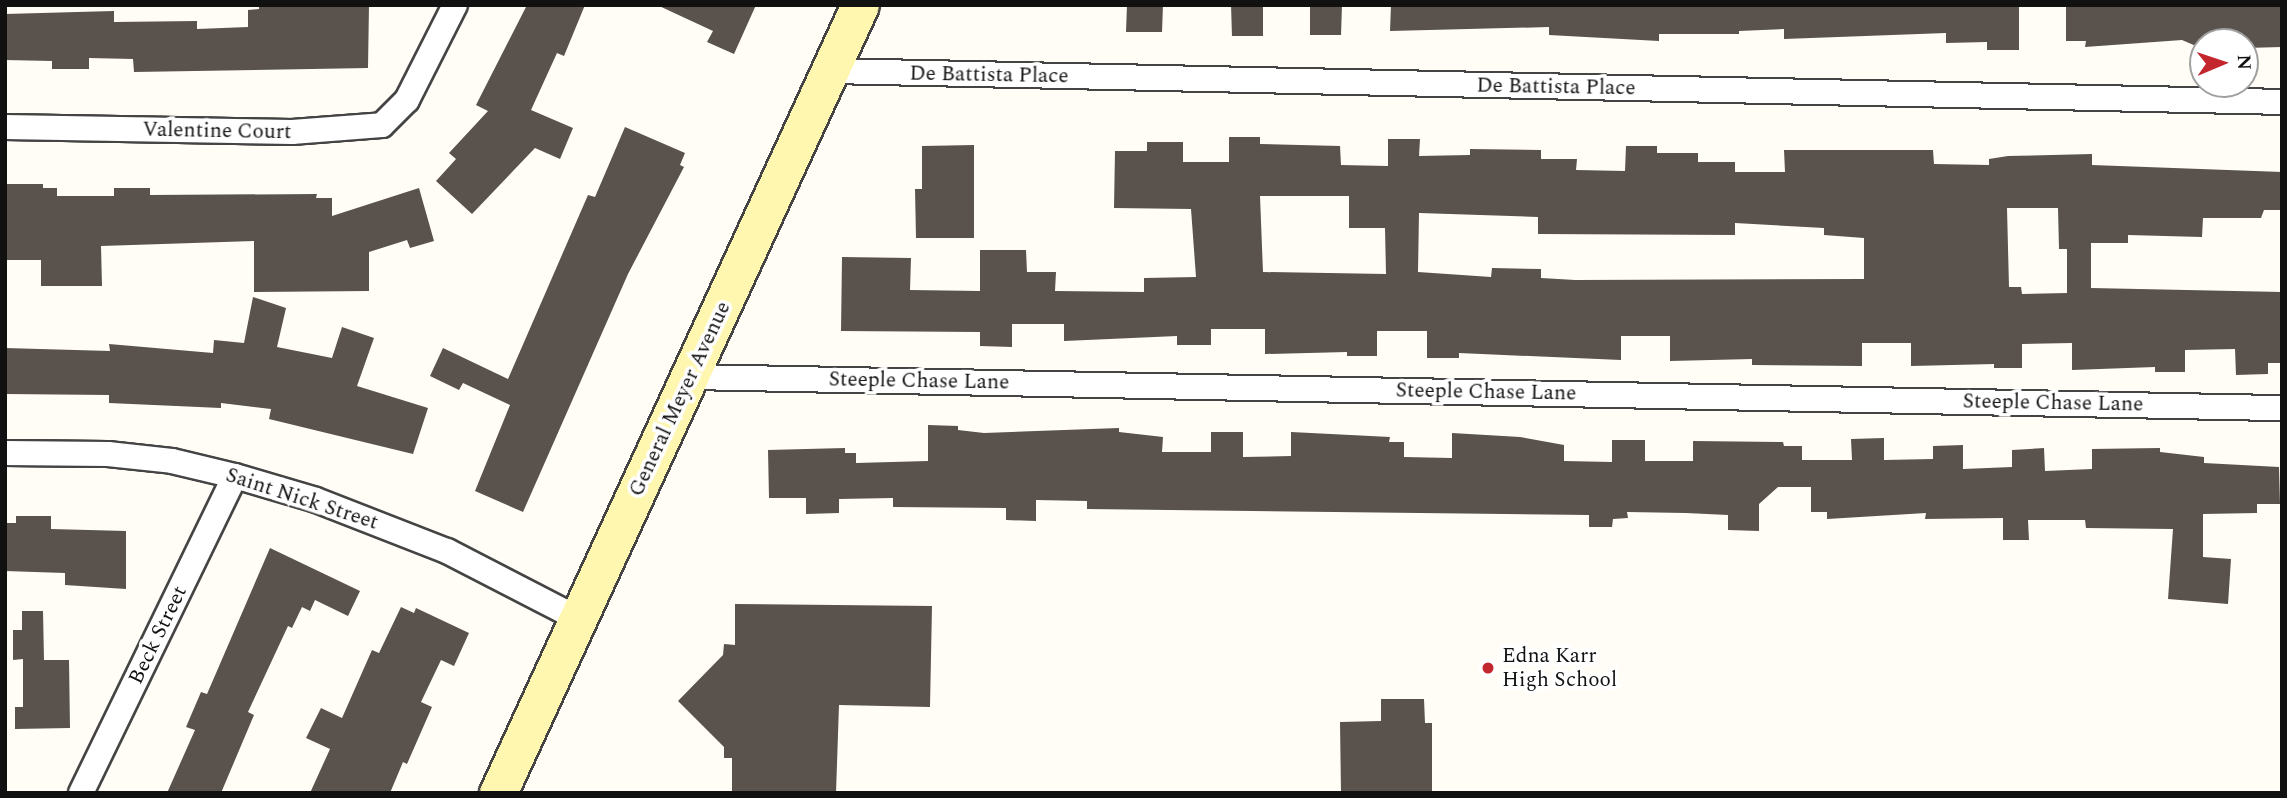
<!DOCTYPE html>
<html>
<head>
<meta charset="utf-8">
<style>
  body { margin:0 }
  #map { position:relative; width:2287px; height:798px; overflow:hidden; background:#fffdf5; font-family:Spectral,serif }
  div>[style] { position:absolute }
  .building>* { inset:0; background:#5a524d }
  .roads { filter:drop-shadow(2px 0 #444) drop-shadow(-2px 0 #444) drop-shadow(0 2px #444) drop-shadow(0 -2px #444) }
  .minor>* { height:24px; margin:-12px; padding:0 12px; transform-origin:12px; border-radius:12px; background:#fff }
  .secondary>* { height:37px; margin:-18.5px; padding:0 18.5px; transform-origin:18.5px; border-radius:18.5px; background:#fff6b0 }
  .dots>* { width:19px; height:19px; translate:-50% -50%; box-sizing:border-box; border:4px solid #fff; border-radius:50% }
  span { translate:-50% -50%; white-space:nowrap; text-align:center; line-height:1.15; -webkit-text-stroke:7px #fff; paint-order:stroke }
  .street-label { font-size:21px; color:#111 }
  .poi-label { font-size:21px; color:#111 }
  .left { translate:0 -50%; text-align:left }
  .frame { position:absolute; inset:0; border:7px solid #111; pointer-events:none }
  .north { position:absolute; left:2189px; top:28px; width:70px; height:70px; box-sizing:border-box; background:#fff; border:2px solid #a0a0a0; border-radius:50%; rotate:88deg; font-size:19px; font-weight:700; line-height:28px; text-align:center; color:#111 }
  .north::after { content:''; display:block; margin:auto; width:24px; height:32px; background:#c4262e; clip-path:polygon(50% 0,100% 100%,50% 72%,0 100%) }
</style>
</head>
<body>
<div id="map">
  <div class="building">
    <i style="clip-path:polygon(259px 5px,369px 5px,368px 68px,134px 72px,133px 59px,89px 58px,89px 69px,52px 69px,52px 61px,5px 60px,5px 14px,114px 11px,114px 22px,197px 21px,197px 29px,248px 27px,248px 10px,259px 9px)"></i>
    <i style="clip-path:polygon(527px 5px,585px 5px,564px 56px,557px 53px,531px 110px,573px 128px,560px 159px,535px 148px,472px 214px,436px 181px,456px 159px,449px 153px,488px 111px,476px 105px)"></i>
    <i style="clip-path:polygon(657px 5px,756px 5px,734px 54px,707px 42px,713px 31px)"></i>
    <i style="clip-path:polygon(1127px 5px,1163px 5px,1162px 32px,1126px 32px)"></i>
    <i style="clip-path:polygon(1231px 5px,1263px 5px,1263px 36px,1232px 36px)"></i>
    <i style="clip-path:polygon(1310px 5px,1342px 5px,1341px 35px,1310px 35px)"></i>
    <i style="clip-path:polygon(1391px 5px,2019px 5px,2019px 50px,1987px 50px,1987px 42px,1946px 43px,1946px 33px,1784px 39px,1784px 29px,1739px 31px,1739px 34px,1659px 34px,1659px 41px,1549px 35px,1549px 27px,1390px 31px)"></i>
    <i style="clip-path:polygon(2066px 5px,2282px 5px,2282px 47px,2245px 48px,2245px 42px,2196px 46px,2182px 40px,2085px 47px,2086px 41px,2066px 41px)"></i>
    <i style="clip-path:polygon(625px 127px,685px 153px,680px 165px,684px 167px,628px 274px,523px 512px,475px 491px,510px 405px,463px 383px,459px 390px,430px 376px,443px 348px,508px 379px,588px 195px,595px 197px)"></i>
    <i style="clip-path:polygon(evenodd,1229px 137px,1260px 137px,1260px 144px,1340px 146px,1341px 165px,1388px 166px,1388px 139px,1420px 139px,1419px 156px,1470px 155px,1470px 149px,1541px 150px,1541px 159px,1577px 159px,1576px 170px,1625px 171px,1626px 146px,1657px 146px,1657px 153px,1698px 153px,1698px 162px,1735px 162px,1735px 172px,1785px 172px,1784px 150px,1933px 150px,1934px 164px,1989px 165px,1989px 159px,2008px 156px,2092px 154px,2092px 165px,2282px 172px,2282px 210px,2264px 210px,2261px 218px,2203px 218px,2202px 237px,2128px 235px,2128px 243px,2091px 243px,2091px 288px,2282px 292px,2282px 363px,2268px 363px,2268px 374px,2236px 375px,2235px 349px,2185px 350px,2185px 372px,2155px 372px,2155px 367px,2072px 370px,2072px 343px,2022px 344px,2022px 368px,1994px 368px,1994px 364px,1911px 366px,1911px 343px,1862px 343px,1862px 366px,1752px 365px,1752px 359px,1670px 361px,1670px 336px,1621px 336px,1621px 360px,1459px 353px,1459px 358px,1427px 358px,1427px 331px,1377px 331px,1377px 356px,1347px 356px,1347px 352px,1265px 354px,1265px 329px,1211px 329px,1211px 345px,1177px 345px,1177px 336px,1064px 341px,1064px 324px,1012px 324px,1012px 347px,980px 346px,980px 332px,841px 331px,842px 257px,911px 258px,910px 290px,980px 291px,980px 250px,1026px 250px,1027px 272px,1056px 272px,1055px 291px,1144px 292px,1144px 278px,1196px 277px,1191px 209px,1114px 208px,1115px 151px,1147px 151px,1147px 142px,1183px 142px,1183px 162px,1229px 162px,1229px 137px,1260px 196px,1349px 196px,1349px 228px,1385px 228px,1386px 274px,1263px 272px,1260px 196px,1229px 137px,2007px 208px,2058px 208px,2059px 249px,2067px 249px,2067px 293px,2022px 294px,2021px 287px,2009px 287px,2007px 208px,1229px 137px,1419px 213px,1538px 217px,1538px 234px,1735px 235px,1735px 223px,1824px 228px,1824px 235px,1864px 238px,1864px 279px,1575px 280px,1541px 278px,1541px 269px,1492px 268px,1491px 277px,1418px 272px,1419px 213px)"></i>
    <i style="clip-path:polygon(974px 145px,974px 238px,916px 238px,915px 189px,922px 189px,922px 146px)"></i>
    <i style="clip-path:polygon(5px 184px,43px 184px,43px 188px,57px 188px,57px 196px,114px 196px,114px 188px,150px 188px,150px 195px,317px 194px,316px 198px,332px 198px,332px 216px,419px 188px,434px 241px,410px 248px,407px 240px,369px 252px,369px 291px,254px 292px,254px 241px,101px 246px,102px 286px,41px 286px,41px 260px,5px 260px)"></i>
    <i style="clip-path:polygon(253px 297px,286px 308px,277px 347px,332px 358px,342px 327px,374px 338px,357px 386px,428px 408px,413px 454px,269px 419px,271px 409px,221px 403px,221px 408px,109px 403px,109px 395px,5px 394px,5px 348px,110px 351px,109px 344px,213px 353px,214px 340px,244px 343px)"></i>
    <i style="clip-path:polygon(928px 425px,958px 426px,958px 430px,984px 433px,1119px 428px,1119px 432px,1163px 437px,1162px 452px,1211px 452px,1211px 432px,1243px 432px,1243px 457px,1291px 456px,1291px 432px,1390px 437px,1389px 442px,1404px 442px,1404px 457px,1452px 458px,1452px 433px,1520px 437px,1564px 445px,1564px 461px,1612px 462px,1612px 440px,1645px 440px,1645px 461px,1693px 461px,1693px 441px,1783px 442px,1784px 446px,1802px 446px,1802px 460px,1852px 460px,1851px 439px,1884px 438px,1884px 460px,1933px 459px,1933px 446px,1963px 445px,1963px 469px,2012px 467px,2012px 450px,2044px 448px,2045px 471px,2092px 469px,2092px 449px,2160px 448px,2160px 452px,2204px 457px,2204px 463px,2279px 467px,2280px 504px,2257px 504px,2257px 513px,2203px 514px,2203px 557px,2231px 559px,2228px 604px,2168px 599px,2173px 529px,2086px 528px,2085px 520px,2028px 520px,2029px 540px,2003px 540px,2003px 518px,1925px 519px,1926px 513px,1827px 519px,1827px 512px,1811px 512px,1811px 487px,1778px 487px,1759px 504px,1759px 531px,1728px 530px,1728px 515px,1686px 513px,1627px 512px,1628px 518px,1613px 519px,1612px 527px,1589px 527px,1589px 515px,1087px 509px,1087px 501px,1036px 500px,1036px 521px,1006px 520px,1006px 508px,893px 507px,893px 498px,839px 499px,839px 513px,806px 514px,806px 498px,769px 498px,768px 450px,845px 448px,845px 453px,856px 453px,856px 463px,928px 461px)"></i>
    <i style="clip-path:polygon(16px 516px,51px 516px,51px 529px,126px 531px,126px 589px,65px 585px,65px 573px,5px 571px,5px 523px,16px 523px)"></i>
    <i style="clip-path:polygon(270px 548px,360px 591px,348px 616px,315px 600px,310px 611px,302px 607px,292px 628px,288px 626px,248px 712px,254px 715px,221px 793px,167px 793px,195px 730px,186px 727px,201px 692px,207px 694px)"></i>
    <i style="clip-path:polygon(735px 604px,932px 606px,930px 707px,839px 705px,836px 793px,732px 793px,732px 758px,724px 758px,724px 747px,678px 701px,723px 655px,724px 644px,735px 645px)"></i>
    <i style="clip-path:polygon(401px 607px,414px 613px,416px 608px,469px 633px,454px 666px,441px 660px,421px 702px,432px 707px,407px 764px,403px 762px,390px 793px,310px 793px,330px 749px,306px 738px,321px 708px,342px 718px,372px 650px,379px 653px)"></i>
    <i style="clip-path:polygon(22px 611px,43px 611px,44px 660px,69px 660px,70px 728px,15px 729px,15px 707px,23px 707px,23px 659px,13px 660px,13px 630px,22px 630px)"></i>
    <i style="clip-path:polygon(1381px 699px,1424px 699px,1425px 723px,1432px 723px,1432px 793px,1341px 793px,1340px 722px,1381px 721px)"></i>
  </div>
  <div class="roads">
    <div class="minor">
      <i style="left:830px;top:71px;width:1452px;rotate:1.22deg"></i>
      <i style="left:5px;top:127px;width:287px;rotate:1deg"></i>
      <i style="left:292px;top:132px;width:90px;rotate:-4.4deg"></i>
      <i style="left:382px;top:125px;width:35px;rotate:-45deg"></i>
      <i style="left:407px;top:100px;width:106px;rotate:-63.2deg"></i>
      <i style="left:690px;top:377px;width:1592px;rotate:1.12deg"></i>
      <i style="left:5px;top:453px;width:103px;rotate:0.6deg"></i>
      <i style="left:108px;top:454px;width:64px;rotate:6.2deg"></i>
      <i style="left:172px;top:461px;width:65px;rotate:13.4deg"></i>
      <i style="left:235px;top:476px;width:84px;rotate:16.5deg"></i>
      <i style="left:316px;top:500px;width:141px;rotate:21.3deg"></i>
      <i style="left:447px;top:551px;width:148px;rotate:27.3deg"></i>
      <i style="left:81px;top:793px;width:352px;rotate:-64.1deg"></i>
    </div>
    <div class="secondary">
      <i style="left:498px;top:793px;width:867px;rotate:-65.33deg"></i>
    </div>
  </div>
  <div class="dots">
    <i style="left:1488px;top:668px;background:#c4262e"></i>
  </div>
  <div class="street-label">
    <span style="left:989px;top:75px;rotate:1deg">De Battista Place</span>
    <span style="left:1556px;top:87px;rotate:1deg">De Battista Place</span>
    <span style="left:217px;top:131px;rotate:1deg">Valentine Court</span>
    <span style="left:919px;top:381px;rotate:1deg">Steeple Chase Lane</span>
    <span style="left:1486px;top:392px;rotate:1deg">Steeple Chase Lane</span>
    <span style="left:680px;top:399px;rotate:-65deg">General Meyer Avenue</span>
    <span style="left:2053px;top:403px;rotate:1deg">Steeple Chase Lane</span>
    <span style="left:302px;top:499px;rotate:18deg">Saint Nick Street</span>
    <span style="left:158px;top:635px;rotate:-64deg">Beck Street</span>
  </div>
  <div class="poi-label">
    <span class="left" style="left:1502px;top:668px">Edna Karr<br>High School</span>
  </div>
  <div class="frame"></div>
  <div class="north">N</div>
</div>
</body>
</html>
